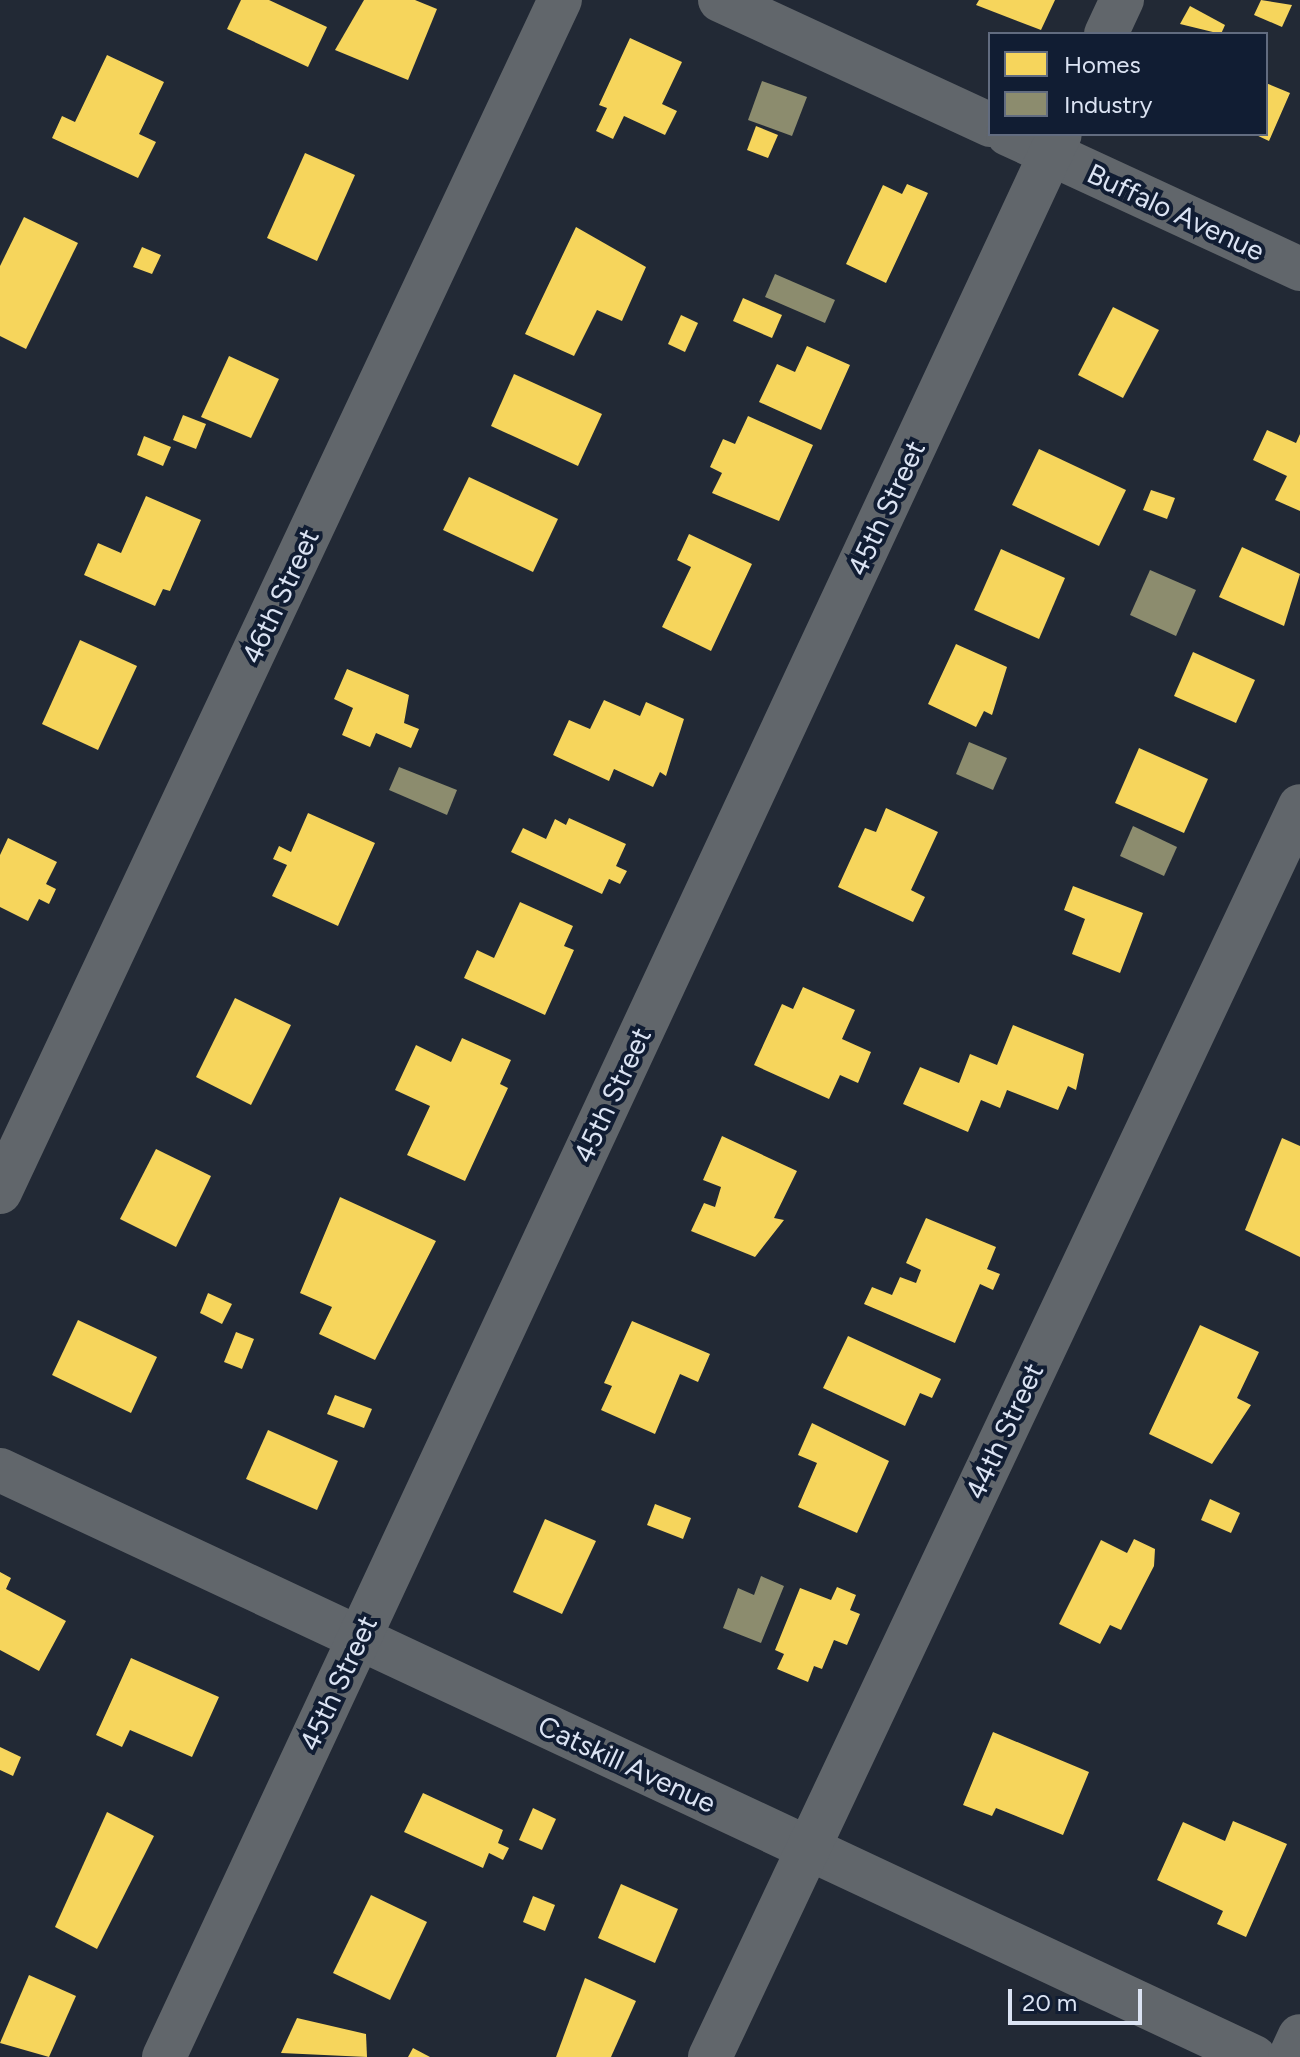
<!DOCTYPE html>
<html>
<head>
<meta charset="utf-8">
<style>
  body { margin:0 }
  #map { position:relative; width:1300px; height:2057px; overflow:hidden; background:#222935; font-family:Figtree,sans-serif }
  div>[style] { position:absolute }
  .homes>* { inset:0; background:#f6d55c }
  .industry>* { inset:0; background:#8c8c6e }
  .street>* { height:44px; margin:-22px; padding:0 22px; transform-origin:22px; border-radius:22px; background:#61666b }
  span { translate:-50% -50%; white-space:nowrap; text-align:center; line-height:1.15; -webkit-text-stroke:8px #111d33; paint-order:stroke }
  .street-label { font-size:28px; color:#dbe3f3 }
  .legend { position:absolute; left:988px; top:32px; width:280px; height:104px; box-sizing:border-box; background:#111d33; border:2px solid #626c80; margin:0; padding:10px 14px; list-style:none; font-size:24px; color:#dbe3f3 }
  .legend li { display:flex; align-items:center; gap:16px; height:40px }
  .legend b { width:40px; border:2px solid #626c80 }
  .scale { position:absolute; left:1008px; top:1989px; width:134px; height:36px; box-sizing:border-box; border:4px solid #dbe3f3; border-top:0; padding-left:10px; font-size:24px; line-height:28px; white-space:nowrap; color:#dbe3f3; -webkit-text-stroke:6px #111d33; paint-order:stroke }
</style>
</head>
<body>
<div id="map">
  <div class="homes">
    <i style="clip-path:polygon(241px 0,269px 0,327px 27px,308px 67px,227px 29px)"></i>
    <i style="clip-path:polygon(364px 0,415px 0,437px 9px,408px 80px,335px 50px)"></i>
    <i style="clip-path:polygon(979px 0,1055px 0,1041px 30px,976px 5px)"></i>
    <i style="clip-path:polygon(1261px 0,1292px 5px,1282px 27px,1254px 15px)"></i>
    <i style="clip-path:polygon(1190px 6px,1225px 25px,1221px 34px,1180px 24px)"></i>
    <i style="clip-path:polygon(630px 38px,682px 62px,662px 104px,677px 111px,665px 135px,624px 116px,613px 139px,596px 131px,607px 108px,599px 105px)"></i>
    <i style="clip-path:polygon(107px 55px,164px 82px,139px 134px,156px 142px,138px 178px,52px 138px,62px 116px,75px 122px)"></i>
    <i style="clip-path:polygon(1266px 83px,1290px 93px,1269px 141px,1254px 134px,1266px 134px)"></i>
    <i style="clip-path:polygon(756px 126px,778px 135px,768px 158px,747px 150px)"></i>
    <i style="clip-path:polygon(305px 153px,355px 175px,317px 261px,267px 238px)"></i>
    <i style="clip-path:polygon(907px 184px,928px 193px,886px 283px,846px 264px,883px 185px,902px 194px)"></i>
    <i style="clip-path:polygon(24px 217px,78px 243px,26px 349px,0 336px,0 266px)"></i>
    <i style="clip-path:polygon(576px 227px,646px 267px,622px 321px,597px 310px,574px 356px,525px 334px)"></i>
    <i style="clip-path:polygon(142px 247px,161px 255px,152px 274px,133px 267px)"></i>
    <i style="clip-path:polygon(743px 298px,782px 315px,772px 338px,733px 321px)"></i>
    <i style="clip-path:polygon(1113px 307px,1159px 330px,1123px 398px,1078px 375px)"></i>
    <i style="clip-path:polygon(681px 315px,698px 323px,685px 352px,668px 344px)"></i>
    <i style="clip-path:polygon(807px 346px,850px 365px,821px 430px,759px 402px,777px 364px,795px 372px)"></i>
    <i style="clip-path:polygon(229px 356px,279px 379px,251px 438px,201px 417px)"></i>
    <i style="clip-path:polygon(514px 374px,602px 414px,578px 466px,491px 426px)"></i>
    <i style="clip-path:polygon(183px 415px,206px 424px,196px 449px,173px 440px)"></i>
    <i style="clip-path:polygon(748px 416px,813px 445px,779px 521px,712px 493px,722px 473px,710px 467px,723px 439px,735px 444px)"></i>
    <i style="clip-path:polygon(1267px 430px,1296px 443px,1300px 434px,1300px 511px,1275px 500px,1287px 476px,1253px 460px)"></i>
    <i style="clip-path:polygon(144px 436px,171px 447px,163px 466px,137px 455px)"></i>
    <i style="clip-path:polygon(1039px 449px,1126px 490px,1099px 546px,1012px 505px)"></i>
    <i style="clip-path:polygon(469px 477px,558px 519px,533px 572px,443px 530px)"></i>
    <i style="clip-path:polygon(1151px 490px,1175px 498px,1167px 519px,1143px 510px)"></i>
    <i style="clip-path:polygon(146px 496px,201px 520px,170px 591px,163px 589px,155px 606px,84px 575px,98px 543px,121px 553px)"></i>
    <i style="clip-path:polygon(689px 534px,752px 564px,711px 651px,662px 627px,691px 567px,677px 560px)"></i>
    <i style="clip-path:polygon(1242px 547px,1300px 574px,1284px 626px,1219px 597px)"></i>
    <i style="clip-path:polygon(1001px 549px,1065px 578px,1039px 639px,974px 610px)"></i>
    <i style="clip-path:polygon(80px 640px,137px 666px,98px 750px,42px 724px)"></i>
    <i style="clip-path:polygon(956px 644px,1007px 667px,992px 715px,984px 711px,976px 727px,928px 704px)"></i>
    <i style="clip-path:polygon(1193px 652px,1255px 680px,1236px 723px,1174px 696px)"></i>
    <i style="clip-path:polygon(347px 669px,409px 695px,404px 723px,419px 729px,411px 748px,376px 733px,370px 747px,342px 735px,353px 708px,334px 699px)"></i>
    <i style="clip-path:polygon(604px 700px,640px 716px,646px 702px,684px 719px,666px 776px,660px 772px,653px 787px,614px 769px,609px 781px,553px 755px,569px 720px,590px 729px)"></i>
    <i style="clip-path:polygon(1139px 748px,1208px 779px,1184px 833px,1115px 803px)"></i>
    <i style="clip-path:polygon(886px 808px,938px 832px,911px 890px,925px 897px,913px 922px,838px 887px,865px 828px,876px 832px)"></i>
    <i style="clip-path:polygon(308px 813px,375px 843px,338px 926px,272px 896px,287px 865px,273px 859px,279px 846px,291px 852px)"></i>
    <i style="clip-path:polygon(569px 818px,626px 844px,616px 866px,627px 871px,620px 884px,609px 879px,602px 894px,511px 852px,523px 828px,546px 839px,555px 819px,566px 825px)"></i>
    <i style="clip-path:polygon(8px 838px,57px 862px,46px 884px,56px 889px,49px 904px,39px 899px,28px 921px,0 907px,0 855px)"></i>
    <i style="clip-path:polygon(1073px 886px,1143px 913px,1120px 973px,1072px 954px,1085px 919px,1064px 910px)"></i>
    <i style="clip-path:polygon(520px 902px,573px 926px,564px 946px,574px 950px,545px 1015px,464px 978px,477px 950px,494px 958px)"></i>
    <i style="clip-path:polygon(803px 987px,855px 1010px,842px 1039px,871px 1052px,858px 1083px,840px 1075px,829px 1099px,754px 1065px,782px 1004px,793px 1009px)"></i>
    <i style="clip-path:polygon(235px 998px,291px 1025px,251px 1105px,196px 1077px)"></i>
    <i style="clip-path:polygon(1013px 1025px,1084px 1054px,1076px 1090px,1068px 1086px,1058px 1110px,1007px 1090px,1000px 1108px,981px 1100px,968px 1132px,903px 1104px,920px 1067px,959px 1083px,970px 1054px,997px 1065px)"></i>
    <i style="clip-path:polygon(462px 1038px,511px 1060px,500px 1084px,508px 1088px,465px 1181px,407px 1155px,430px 1106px,395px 1090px,416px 1045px,451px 1062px)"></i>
    <i style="clip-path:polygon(722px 1136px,797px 1171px,774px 1218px,784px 1220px,755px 1257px,691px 1231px,704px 1203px,715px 1207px,721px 1187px,703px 1180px)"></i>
    <i style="clip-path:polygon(1282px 1138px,1300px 1146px,1300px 1257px,1245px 1230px)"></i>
    <i style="clip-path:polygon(156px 1149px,211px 1176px,176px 1247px,120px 1219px)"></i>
    <i style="clip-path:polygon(340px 1197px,436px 1241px,375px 1360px,319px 1334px,332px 1307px,300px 1293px)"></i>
    <i style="clip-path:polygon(926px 1218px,996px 1247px,987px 1269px,1000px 1274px,993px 1290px,980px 1284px,955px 1343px,864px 1304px,872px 1287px,892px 1295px,900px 1277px,916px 1283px,921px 1270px,906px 1263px)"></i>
    <i style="clip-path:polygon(208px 1293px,232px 1304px,222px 1324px,200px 1313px)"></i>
    <i style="clip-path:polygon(78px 1320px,157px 1357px,131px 1413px,52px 1375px)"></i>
    <i style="clip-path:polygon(632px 1321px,710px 1354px,698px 1382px,680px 1374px,655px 1434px,601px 1410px,612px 1386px,604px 1383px)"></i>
    <i style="clip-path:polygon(1200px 1325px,1259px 1352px,1237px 1398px,1251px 1405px,1212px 1464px,1149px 1434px)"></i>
    <i style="clip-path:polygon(236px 1332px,254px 1339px,242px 1369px,224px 1362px)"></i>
    <i style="clip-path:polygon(848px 1336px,941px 1379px,932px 1398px,920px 1393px,905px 1426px,823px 1388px)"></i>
    <i style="clip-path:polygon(335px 1395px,372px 1409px,364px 1428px,327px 1414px)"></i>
    <i style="clip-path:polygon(812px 1423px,889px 1461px,857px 1533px,798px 1507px,817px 1463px,798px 1455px)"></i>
    <i style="clip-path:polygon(268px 1430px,338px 1461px,317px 1510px,246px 1479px)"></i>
    <i style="clip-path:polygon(1210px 1499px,1240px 1513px,1231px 1533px,1201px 1520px)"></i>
    <i style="clip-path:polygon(655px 1504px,691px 1518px,683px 1539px,647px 1525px)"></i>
    <i style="clip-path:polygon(545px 1519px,596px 1541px,562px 1614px,513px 1592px)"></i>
    <i style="clip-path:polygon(1134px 1539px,1155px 1549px,1154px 1566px,1121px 1630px,1110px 1625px,1100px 1644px,1059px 1624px,1101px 1540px,1127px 1553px)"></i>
    <i style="clip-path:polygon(0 1572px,11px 1578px,6px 1589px,66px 1621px,39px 1671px,0 1650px)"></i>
    <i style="clip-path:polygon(837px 1587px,856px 1595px,850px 1610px,860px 1614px,847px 1645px,834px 1640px,822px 1669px,814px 1666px,808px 1682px,777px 1669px,784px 1654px,775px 1650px,800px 1588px,831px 1600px)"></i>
    <i style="clip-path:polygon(131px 1658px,219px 1697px,192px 1757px,130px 1730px,122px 1747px,96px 1735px)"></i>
    <i style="clip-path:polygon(993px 1732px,1089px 1772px,1063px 1835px,996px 1808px,992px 1816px,963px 1805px)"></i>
    <i style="clip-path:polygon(0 1747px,21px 1757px,13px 1776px,0 1770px)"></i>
    <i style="clip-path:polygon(423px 1793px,503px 1830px,498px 1843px,509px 1848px,503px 1860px,489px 1853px,483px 1868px,404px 1832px)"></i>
    <i style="clip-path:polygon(533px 1808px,556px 1819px,542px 1850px,519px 1840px)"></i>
    <i style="clip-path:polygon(107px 1812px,154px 1836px,97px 1949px,55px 1927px)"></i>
    <i style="clip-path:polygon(1233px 1821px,1287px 1844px,1246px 1937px,1217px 1924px,1223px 1911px,1157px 1880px,1183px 1822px,1225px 1841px)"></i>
    <i style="clip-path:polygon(621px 1884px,678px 1909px,655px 1963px,598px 1938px)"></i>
    <i style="clip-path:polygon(371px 1895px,427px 1922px,390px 2000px,333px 1973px)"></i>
    <i style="clip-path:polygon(533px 1896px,555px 1905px,545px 1931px,523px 1922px)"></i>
    <i style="clip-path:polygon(29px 1975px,76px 1996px,49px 2057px,0 2043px)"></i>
    <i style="clip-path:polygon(585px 1978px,636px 2001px,611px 2057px,556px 2057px)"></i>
    <i style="clip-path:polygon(297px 2018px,366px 2034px,367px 2057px,281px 2053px)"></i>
    <i style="clip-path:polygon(413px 2048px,430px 2057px,408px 2057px)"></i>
  </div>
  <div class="industry">
    <i style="clip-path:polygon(762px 81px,807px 97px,792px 136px,748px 120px)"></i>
    <i style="clip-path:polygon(775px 274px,835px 300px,825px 323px,765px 297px)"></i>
    <i style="clip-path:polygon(1150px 570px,1196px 590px,1176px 636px,1130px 615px)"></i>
    <i style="clip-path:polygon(969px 742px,1007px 758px,993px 790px,956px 774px)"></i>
    <i style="clip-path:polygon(399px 767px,457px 790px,447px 815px,389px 790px)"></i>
    <i style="clip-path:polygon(1133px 826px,1177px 847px,1164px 876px,1120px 856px)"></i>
    <i style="clip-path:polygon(761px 1576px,784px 1586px,761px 1643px,723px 1628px,738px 1588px,754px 1595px)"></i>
  </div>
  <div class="street">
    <i style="left:720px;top:0;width:298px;rotate:24.8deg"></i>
    <i style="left:1106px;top:34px;width:38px;rotate:-65deg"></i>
    <i style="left:1008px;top:134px;width:322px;rotate:24.8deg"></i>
    <i style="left:0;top:1192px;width:1317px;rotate:-64.84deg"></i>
    <i style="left:0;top:1470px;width:1385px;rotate:25.08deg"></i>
    <i style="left:164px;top:2057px;width:2121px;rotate:-65.02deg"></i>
    <i style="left:710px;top:2057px;width:1383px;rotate:-64.75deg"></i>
    <i style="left:1290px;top:2057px;width:23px;rotate:-65deg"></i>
  </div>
  <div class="street-label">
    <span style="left:1176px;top:212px;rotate:25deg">Buffalo Avenue</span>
    <span style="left:886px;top:508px;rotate:-65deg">45th Street</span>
    <span style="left:280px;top:596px;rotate:-65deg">46th Street</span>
    <span style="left:612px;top:1095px;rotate:-65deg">45th Street</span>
    <span style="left:1004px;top:1431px;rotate:-65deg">44th Street</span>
    <span style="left:338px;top:1683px;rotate:-65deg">45th Street</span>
    <span style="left:627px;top:1764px;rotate:25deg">Catskill Avenue</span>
  </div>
  <ul class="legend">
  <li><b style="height:22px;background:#f6d55c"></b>Homes</li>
  <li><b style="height:22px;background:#8c8c6e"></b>Industry</li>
  </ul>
  <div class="scale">20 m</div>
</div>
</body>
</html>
